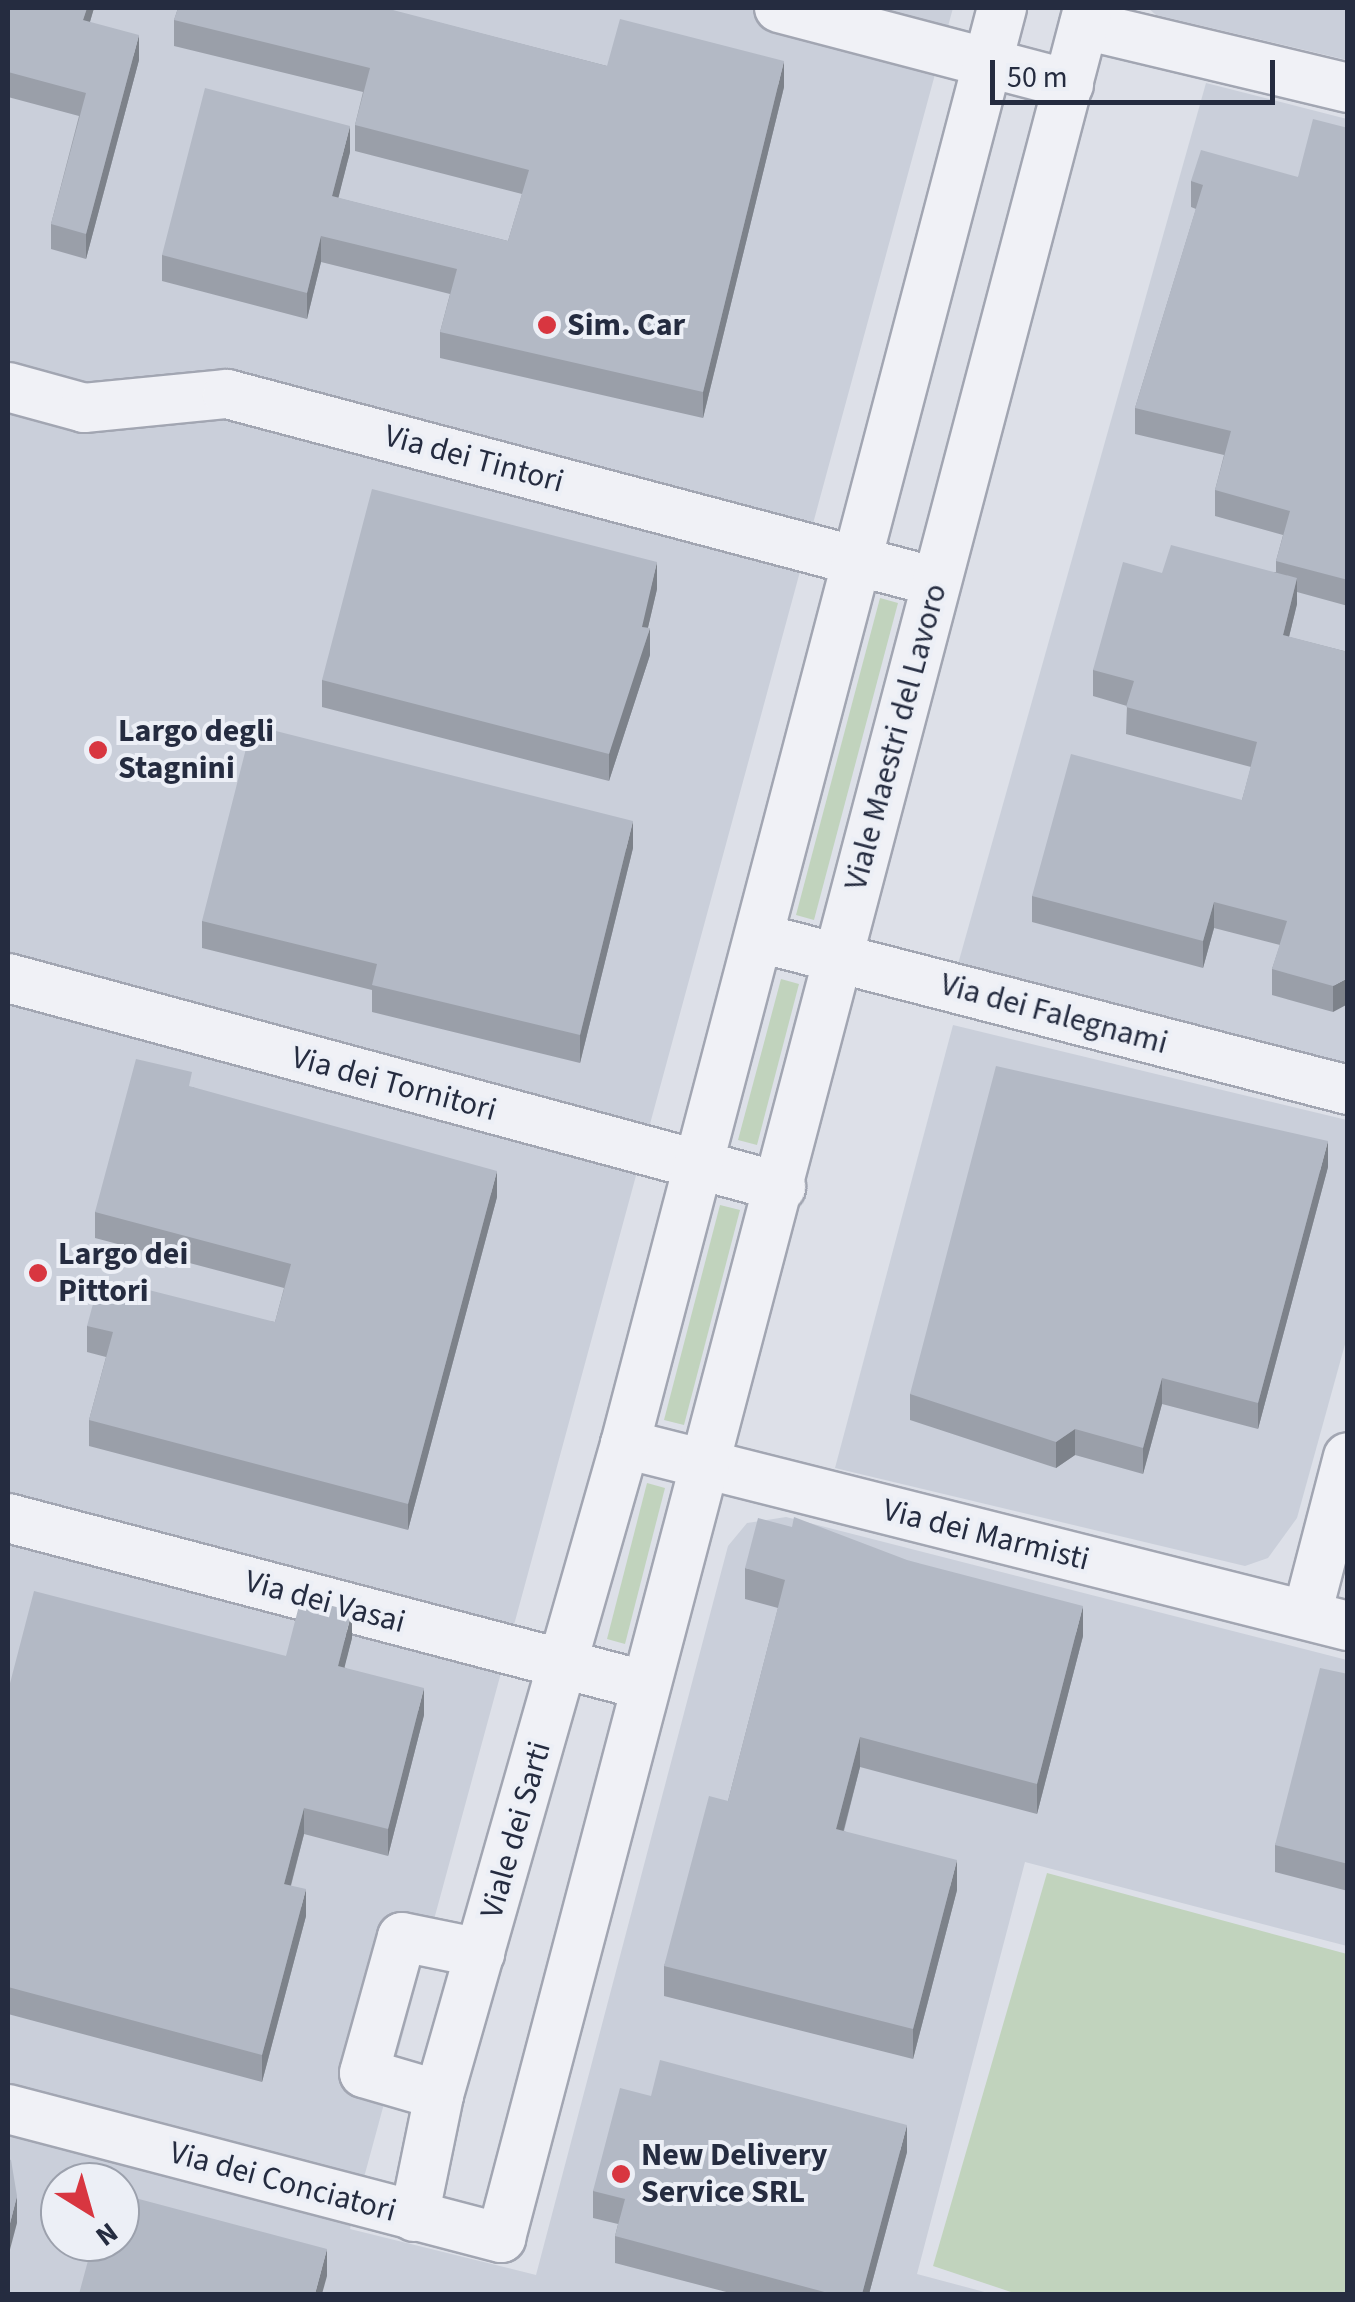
<!DOCTYPE html>
<html>
<head>
<meta charset="utf-8">
<style>
  body { margin:0 }
  #map { position:relative; width:1355px; height:2302px; overflow:hidden; background:#dde0e8; font-family:"Source Sans 3",sans-serif }
  div>[style] { position:absolute }
  .built>* { inset:0; background:#cacfda }
  .green>* { inset:0; background:#c1d3bd }
  .roads { filter:drop-shadow(2px 0 #a2a6b2) drop-shadow(-2px 0 #a2a6b2) drop-shadow(0 2px #a2a6b2) drop-shadow(0 -2px #a2a6b2) }
  .minor>* { height:48px; margin:-24px; padding:0 24px; transform-origin:24px; border-radius:24px; background:#f0f1f6 }
  .wall>* { inset:0; background:#9a9fa9 }
  .shaded-wall>* { inset:0; background:#7d828a }
  .building>* { inset:0; background:#b3b9c5 }
  .dots>* { width:28px; height:28px; translate:-50% -50%; box-sizing:border-box; border:5px solid #eceff6; border-radius:50% }
  span { translate:-50% -50%; white-space:nowrap; text-align:center; line-height:1.15; -webkit-text-stroke:8px #eceff6; paint-order:stroke }
  .poi-label { font-size:32px; color:#252c40; font-weight:700 }
  .left { translate:0 -50%; text-align:left }
  .street-label { font-size:32px; color:#252c40 }
  .frame { position:absolute; inset:0; border:10px solid #252c40; pointer-events:none }
  .north { position:absolute; left:40px; top:2162px; width:100px; height:100px; box-sizing:border-box; background:#eceff6; border:2px solid #9ca1ad; border-radius:50%; rotate:143deg; font-size:28px; font-weight:700; line-height:40px; text-align:center; color:#252c40 }
  .north::after { content:''; display:block; margin:auto; width:35px; height:45px; background:#d83640; clip-path:polygon(50% 0,100% 100%,50% 72%,0 100%) }
  .scale { position:absolute; left:990px; top:60px; width:285px; height:45px; box-sizing:border-box; border:5px solid #252c40; border-top:0; padding-left:12px; font-size:30px; line-height:35px; white-space:nowrap; color:#252c40; -webkit-text-stroke:8px #eceff6; paint-order:stroke }
</style>
</head>
<body>
<div id="map">
  <div class="built">
    <i style="clip-path:polygon(evenodd,8px 8px,953px 8px,350px 2229px,536px 2275px,728px 1546px,747px 1523px,786px 1517px,1347px 1660px,1347px 1946px,1025px 1862px,917px 2274px,992px 2294px,8px 2294px,8px 8px,60px 2182px,120px 2182px,120px 2242px,60px 2242px,60px 2182px)"></i>
    <i style="clip-path:polygon(1148px 8px,1347px 8px,1347px 60px,1156px 15px)"></i>
    <i style="clip-path:polygon(1206px 83px,1347px 119px,1347px 1063px,958px 964px)"></i>
    <i style="clip-path:polygon(953px 1025px,1347px 1120px,1347px 1337px,1297px 1518px,1268px 1558px,1245px 1566px,835px 1468px)"></i>
  </div>
  <div class="green">
    <i style="clip-path:polygon(880px 598px,898px 603px,814px 920px,796px 915px)"></i>
    <i style="clip-path:polygon(781px 979px,799px 984px,757px 1145px,738px 1140px)"></i>
    <i style="clip-path:polygon(720px 1205px,740px 1210px,684px 1425px,664px 1420px)"></i>
    <i style="clip-path:polygon(647px 1483px,665px 1488px,625px 1644px,607px 1639px)"></i>
    <i style="clip-path:polygon(1047px 1873px,1347px 1954px,1347px 2294px,1017px 2294px,933px 2266px)"></i>
  </div>
  <div class="roads">
    <div class="minor">
      <i style="left:779px;top:8px;width:300px;rotate:14.7deg"></i>
      <i style="left:1084px;top:25px;width:271px;rotate:13.4deg"></i>
      <i style="left:8px;top:387px;width:79px;rotate:15.4deg"></i>
      <i style="left:84px;top:408px;width:144px;rotate:-5.6deg"></i>
      <i style="left:227px;top:394px;width:734px;rotate:14.85deg"></i>
      <i style="left:760px;top:938px;width:607px;rotate:14.49deg"></i>
      <i style="left:8px;top:978px;width:801px;rotate:15.13deg"></i>
      <i style="left:625px;top:1444px;width:746px;rotate:14.13deg"></i>
      <i style="left:8px;top:1518px;width:657px;rotate:14.73deg"></i>
      <i style="left:1307px;top:1614px;width:162px;rotate:-75.4deg"></i>
      <i style="left:439px;top:2095px;width:78px;rotate:-163.7deg"></i>
      <i style="left:364px;top:2073px;width:141px;rotate:-74.4deg"></i>
      <i style="left:402px;top:1937px;width:80px;rotate:11.6deg"></i>
      <i style="left:8px;top:2109px;width:510px;rotate:14.66deg"></i>
      <i style="left:501px;top:2238px;width:2306px;rotate:-75.25deg"></i>
      <i style="left:414px;top:2217px;width:125px;rotate:-78.4deg"></i>
      <i style="left:439px;top:2095px;width:677px;rotate:-74.05deg"></i>
      <i style="left:625px;top:1444px;width:1485px;rotate:-75.29deg"></i>
    </div>
  </div>
  <div class="wall">
    <i style="clip-path:polygon(8px 8px,94px 8px,90px 22px,139px 60px,86px 259px,51px 249px,51px 224px,79px 116px,8px 97px)"></i>
    <i style="clip-path:polygon(178px 8px,391px 8px,390px 10px,607px 66px,784px 87px,703px 418px,440px 358px,440px 332px,450px 294px,321px 262px,307px 319px,162px 281px,162px 255px,350px 152px,338px 198px,508px 241px,522px 194px,355px 151px,355px 125px,363px 92px,174px 46px,174px 20px)"></i>
    <i style="clip-path:polygon(1348px 128px,1348px 606px,1297px 592px,1297px 604px,1289px 637px,1348px 652px,1333px 1012px,1272px 995px,1272px 969px,1280px 945px,1214px 928px,1203px 968px,1032px 922px,1032px 896px,1242px 800px,1251px 767px,1126px 734px,1127px 706px,1093px 696px,1093px 670px,1162px 573px,1276px 572px,1276px 561px,1283px 535px,1215px 516px,1215px 490px,1224px 455px,1135px 434px,1135px 408px,1196px 209px,1191px 207px,1191px 181px,1298px 177px)"></i>
    <i style="clip-path:polygon(657px 589px,648px 627px,650px 655px,609px 781px,322px 707px,322px 680px)"></i>
    <i style="clip-path:polygon(633px 848px,580px 1063px,372px 1012px,372px 990px,202px 948px,202px 921px)"></i>
    <i style="clip-path:polygon(192px 1087px,497px 1197px,408px 1530px,89px 1446px,89px 1420px,106px 1357px,87px 1352px,87px 1326px,121px 1300px,275px 1322px,284px 1288px,95px 1238px,95px 1212px)"></i>
    <i style="clip-path:polygon(1328px 1167px,1258px 1429px,1162px 1404px,1143px 1474px,1075px 1455px,1056px 1468px,910px 1420px,910px 1394px)"></i>
    <i style="clip-path:polygon(745px 1568px,1083px 1636px,1037px 1814px,860px 1767px,844px 1831px,957px 1890px,913px 2059px,664px 1996px,664px 1966px,728px 1801px,778px 1608px,745px 1599px)"></i>
    <i style="clip-path:polygon(352px 1638px,344px 1667px,424px 1715px,388px 1856px,304px 1834px,291px 1886px,306px 1916px,262px 2082px,8px 2014px,8px 1691px,286px 1656px)"></i>
    <i style="clip-path:polygon(1348px 1674px,1348px 1891px,1275px 1872px,1275px 1845px)"></i>
    <i style="clip-path:polygon(651px 2096px,907px 2152px,869px 2294px,734px 2294px,615px 2263px,615px 2236px,618px 2224px,593px 2218px,593px 2191px)"></i>
  </div>
  <div class="shaded-wall">
    <i style="clip-path:polygon(87px 8px,94px 8px,83px 45px,83px 20px)"></i>
    <i style="clip-path:polygon(139px 35px,139px 60px,86px 259px,86px 234px)"></i>
    <i style="clip-path:polygon(784px 61px,784px 87px,703px 418px,703px 392px)"></i>
    <i style="clip-path:polygon(350px 126px,350px 152px,332px 223px,332px 196px)"></i>
    <i style="clip-path:polygon(321px 236px,321px 262px,307px 319px,307px 293px)"></i>
    <i style="clip-path:polygon(657px 562px,657px 589px,643px 649px,650px 628px,650px 655px,609px 781px,609px 754px)"></i>
    <i style="clip-path:polygon(1297px 578px,1297px 604px,1283px 661px,1283px 635px)"></i>
    <i style="clip-path:polygon(633px 821px,633px 848px,580px 1063px,580px 1035px)"></i>
    <i style="clip-path:polygon(1214px 902px,1214px 928px,1203px 968px,1203px 941px)"></i>
    <i style="clip-path:polygon(1348px 978px,1348px 1004px,1333px 1012px,1333px 986px)"></i>
    <i style="clip-path:polygon(1328px 1141px,1328px 1167px,1258px 1429px,1258px 1403px)"></i>
    <i style="clip-path:polygon(497px 1171px,497px 1197px,408px 1530px,408px 1504px)"></i>
    <i style="clip-path:polygon(1162px 1378px,1162px 1404px,1143px 1474px,1143px 1448px)"></i>
    <i style="clip-path:polygon(1075px 1429px,1075px 1455px,1056px 1468px,1056px 1442px)"></i>
    <i style="clip-path:polygon(1083px 1606px,1083px 1636px,1037px 1814px,1037px 1784px)"></i>
    <i style="clip-path:polygon(352px 1611px,352px 1638px,338px 1693px,338px 1666px)"></i>
    <i style="clip-path:polygon(424px 1688px,424px 1715px,388px 1856px,388px 1829px)"></i>
    <i style="clip-path:polygon(860px 1737px,860px 1767px,836px 1859px,836px 1829px)"></i>
    <i style="clip-path:polygon(304px 1808px,304px 1834px,284px 1911px,284px 1884px)"></i>
    <i style="clip-path:polygon(957px 1860px,957px 1890px,913px 2059px,913px 2029px)"></i>
    <i style="clip-path:polygon(306px 1889px,306px 1916px,262px 2082px,262px 2055px)"></i>
    <i style="clip-path:polygon(907px 2125px,907px 2152px,869px 2294px,862px 2294px)"></i>
    <i style="clip-path:polygon(17px 2196px,17px 2223px,8px 2257px,8px 2231px)"></i>
    <i style="clip-path:polygon(327px 2249px,327px 2276px,322px 2294px,315px 2294px)"></i>
  </div>
  <div class="building">
    <i style="clip-path:polygon(8px 8px,87px 8px,83px 20px,139px 35px,86px 234px,51px 224px,86px 93px,8px 72px)"></i>
    <i style="clip-path:polygon(178px 8px,385px 8px,607px 66px,620px 19px,784px 61px,703px 392px,440px 332px,457px 269px,321px 236px,307px 293px,162px 255px,205px 88px,350px 126px,332px 196px,508px 241px,529px 170px,355px 125px,370px 68px,174px 20px)"></i>
    <i style="clip-path:polygon(1313px 119px,1348px 128px,1348px 580px,1276px 561px,1290px 511px,1215px 490px,1231px 431px,1135px 408px,1203px 185px,1191px 181px,1201px 150px,1298px 177px)"></i>
    <i style="clip-path:polygon(372px 489px,657px 562px,642px 627px,650px 628px,609px 754px,322px 680px)"></i>
    <i style="clip-path:polygon(1171px 545px,1297px 578px,1283px 635px,1348px 652px,1348px 878px,1346px 884px,1348px 885px,1348px 978px,1333px 986px,1272px 969px,1287px 921px,1214px 902px,1203px 941px,1032px 896px,1071px 754px,1242px 800px,1257px 742px,1126px 707px,1134px 681px,1093px 670px,1123px 562px,1162px 573px)"></i>
    <i style="clip-path:polygon(252px 725px,633px 821px,580px 1035px,372px 985px,377px 964px,202px 921px)"></i>
    <i style="clip-path:polygon(136px 1059px,192px 1072px,189px 1086px,497px 1171px,408px 1504px,89px 1420px,113px 1332px,87px 1326px,96px 1293px,121px 1300px,125px 1284px,275px 1322px,291px 1264px,95px 1212px)"></i>
    <i style="clip-path:polygon(996px 1066px,1328px 1141px,1258px 1403px,1162px 1378px,1143px 1448px,1075px 1429px,1056px 1442px,910px 1394px)"></i>
    <i style="clip-path:polygon(794px 1517px,907px 1560px,1083px 1606px,1037px 1784px,860px 1737px,836px 1829px,957px 1860px,913px 2029px,664px 1966px,709px 1796px,728px 1801px,785px 1580px,745px 1568px,758px 1518px,792px 1527px)"></i>
    <i style="clip-path:polygon(34px 1591px,286px 1656px,301px 1598px,352px 1611px,338px 1666px,424px 1688px,388px 1829px,304px 1808px,284px 1884px,306px 1889px,262px 2055px,8px 1987px,8px 1691px)"></i>
    <i style="clip-path:polygon(1320px 1668px,1348px 1674px,1348px 1864px,1275px 1845px)"></i>
    <i style="clip-path:polygon(660px 2060px,907px 2125px,862px 2294px,832px 2294px,615px 2236px,625px 2199px,593px 2191px,620px 2088px,651px 2096px)"></i>
    <i style="clip-path:polygon(8px 2159px,11px 2160px,17px 2196px,8px 2231px)"></i>
    <i style="clip-path:polygon(120px 2194px,327px 2249px,315px 2294px,79px 2294px,93px 2242px,120px 2242px)"></i>
  </div>
  <div class="dots">
    <i style="left:547px;top:325px;background:#d83640"></i>
    <i style="left:98px;top:750px;background:#d83640"></i>
    <i style="left:38px;top:1273px;background:#d83640"></i>
    <i style="left:621px;top:2174px;background:#d83640"></i>
  </div>
  <div class="poi-label">
    <span class="left" style="left:567px;top:325px">Sim. Car</span>
    <span class="left" style="left:118px;top:750px">Largo degli<br>Stagnini</span>
    <span class="left" style="left:58px;top:1273px">Largo dei<br>Pittori</span>
    <span class="left" style="left:641px;top:2174px">New Delivery<br>Service SRL</span>
  </div>
  <div class="street-label">
    <span style="left:474px;top:459px;rotate:15deg">Via dei Tintori</span>
    <span style="left:896px;top:737px;rotate:-75deg">Viale Maestri del Lavoro</span>
    <span style="left:1054px;top:1014px;rotate:15deg">Via dei Falegnami</span>
    <span style="left:394px;top:1084px;rotate:15deg">Via dei Tornitori</span>
    <span style="left:986px;top:1535px;rotate:14deg">Via dei Marmisti</span>
    <span style="left:325px;top:1602px;rotate:15deg">Via dei Vasai</span>
    <span style="left:516px;top:1830px;rotate:-74deg">Viale dei Sarti</span>
    <span style="left:283px;top:2182px;rotate:15deg">Via dei Conciatori</span>
  </div>
  <div class="frame"></div>
  <div class="north">N</div>
  <div class="scale">50 m</div>
</div>
</body>
</html>
